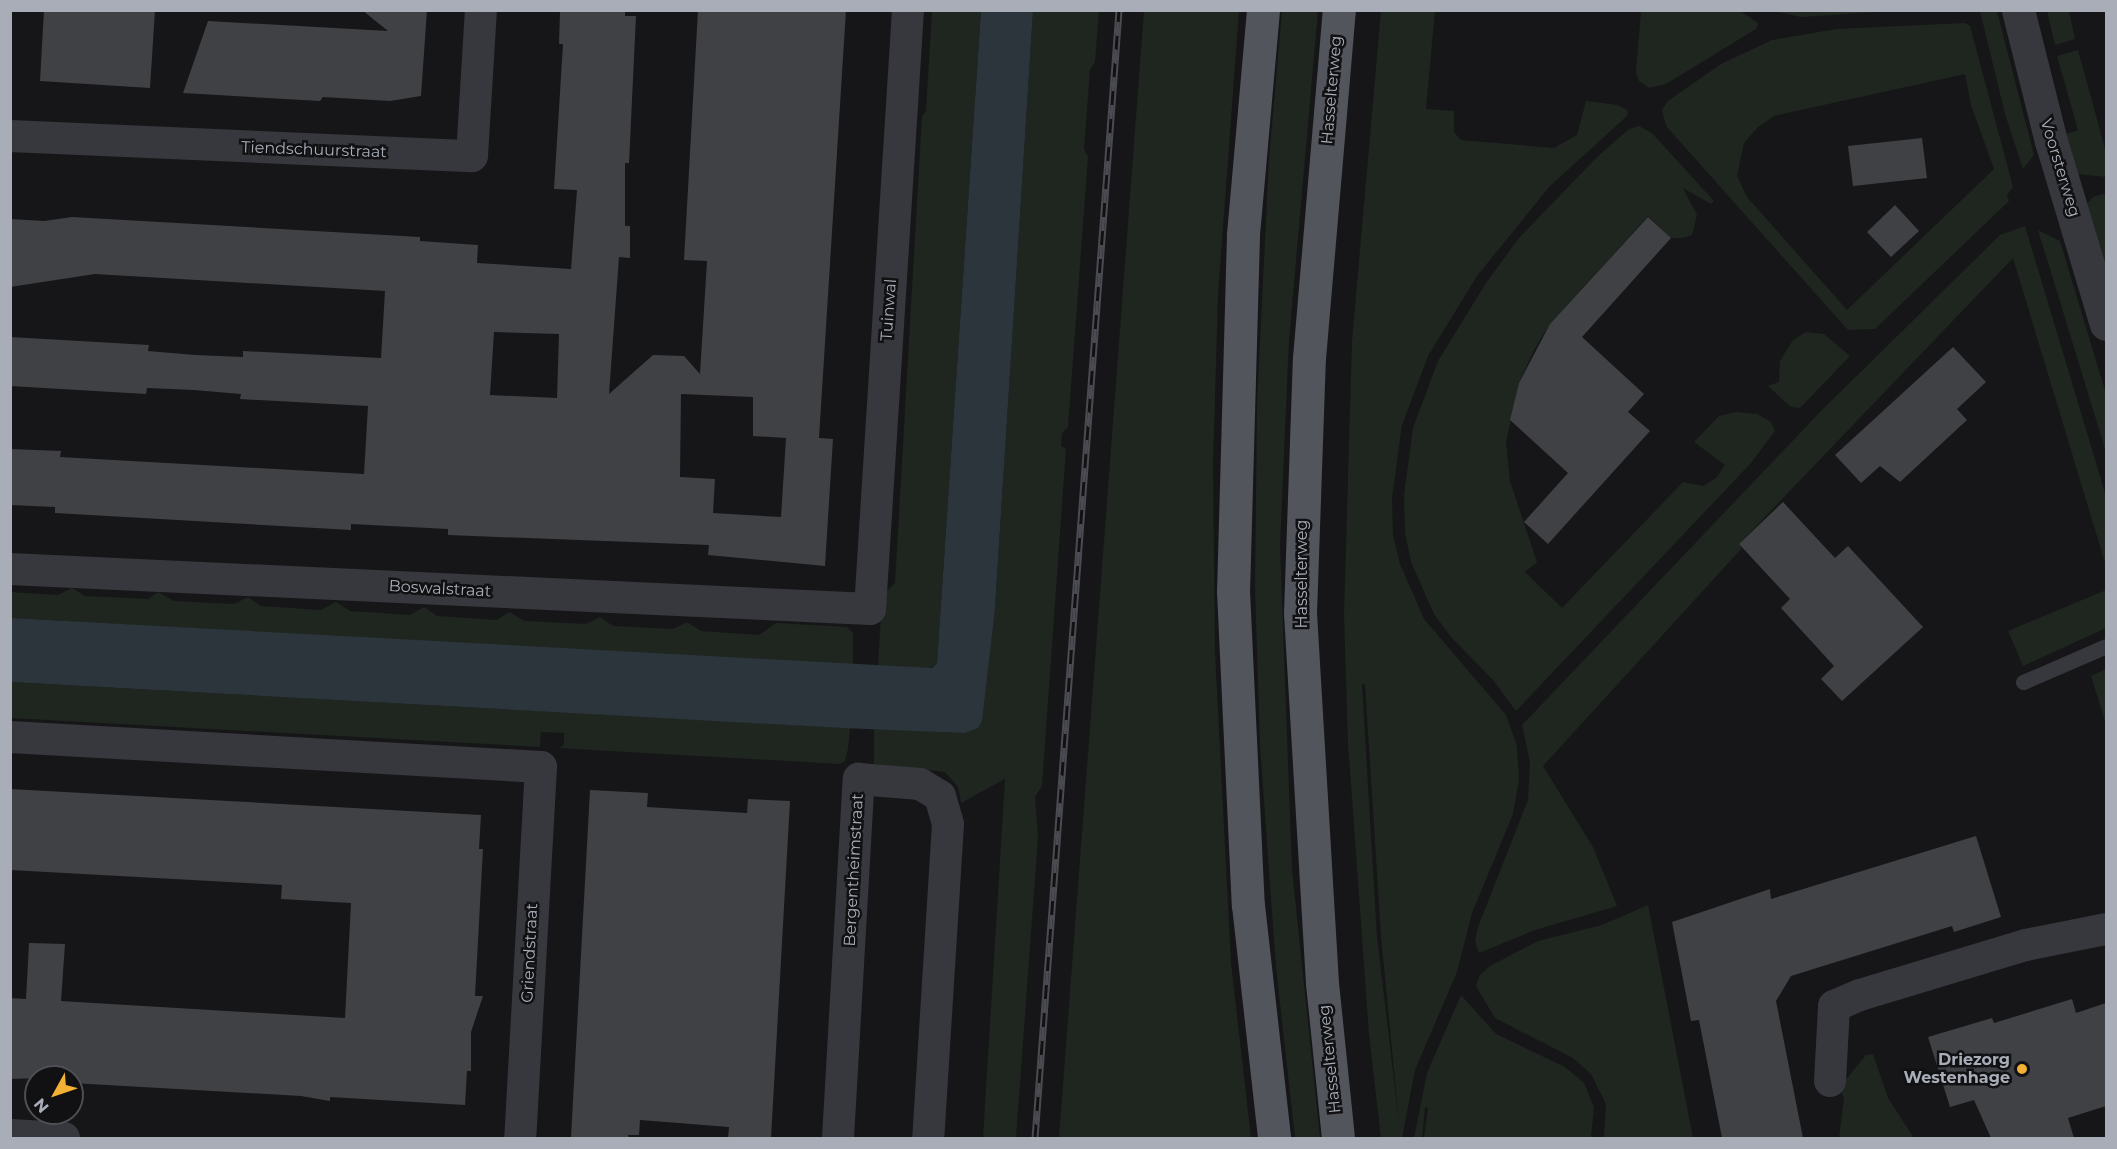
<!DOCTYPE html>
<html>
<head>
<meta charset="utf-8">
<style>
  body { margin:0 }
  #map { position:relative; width:2117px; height:1149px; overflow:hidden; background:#161618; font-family:Montserrat,sans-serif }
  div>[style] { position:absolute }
  .green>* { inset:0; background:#1e261f }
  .water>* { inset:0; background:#2c353c }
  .building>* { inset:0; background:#404145 }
  .service>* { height:15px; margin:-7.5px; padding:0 7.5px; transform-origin:7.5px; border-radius:7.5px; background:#37383d }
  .minor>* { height:32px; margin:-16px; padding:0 16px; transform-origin:16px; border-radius:16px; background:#37383d }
  .tertiary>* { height:33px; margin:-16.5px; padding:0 16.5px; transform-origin:16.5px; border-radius:16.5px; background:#37383d }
  .primary>* { height:33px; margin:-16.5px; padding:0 16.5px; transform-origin:16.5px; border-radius:16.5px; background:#53555c }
  .rail>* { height:7px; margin-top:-3.5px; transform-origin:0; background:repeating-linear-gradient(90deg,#111113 0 14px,#4a4c52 0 28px); box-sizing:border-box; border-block:2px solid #4a4c52 }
  .dots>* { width:16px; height:16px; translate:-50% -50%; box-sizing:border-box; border:3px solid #111113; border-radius:50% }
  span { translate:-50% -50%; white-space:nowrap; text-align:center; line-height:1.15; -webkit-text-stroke:5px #111113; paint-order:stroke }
  .street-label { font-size:16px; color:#a8adb8 }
  .poi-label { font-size:16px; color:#a8adb8; font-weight:700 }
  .right { translate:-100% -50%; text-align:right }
  .frame { position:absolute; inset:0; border:12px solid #a8adb8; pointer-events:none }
  .north { position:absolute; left:24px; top:1065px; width:60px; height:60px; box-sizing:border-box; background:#111113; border:2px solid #4d4f55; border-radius:50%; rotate:230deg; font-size:16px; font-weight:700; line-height:24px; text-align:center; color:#a8adb8 }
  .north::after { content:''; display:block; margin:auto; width:21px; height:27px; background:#f2b134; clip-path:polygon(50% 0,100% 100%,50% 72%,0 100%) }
</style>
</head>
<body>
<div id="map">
  <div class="green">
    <i style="clip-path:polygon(932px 11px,981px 11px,937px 663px,927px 670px,878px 667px,882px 596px,895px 583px,922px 116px,926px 111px)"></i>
    <i style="clip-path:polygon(1033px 11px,1099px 11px,1095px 62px,1090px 70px,1084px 149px,1088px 157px,1068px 427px,1062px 433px,1061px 446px,1066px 449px,1042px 786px,1035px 797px,1038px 837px,1016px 1138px,983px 1138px,1005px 779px,961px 803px,958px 787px,945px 772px,874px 764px,874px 728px,965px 733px,995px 608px)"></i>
    <i style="clip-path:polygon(1144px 11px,1239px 11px,1218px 295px,1213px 465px,1215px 652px,1231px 963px,1251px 1138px,1059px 1138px)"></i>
    <i style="clip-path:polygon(1282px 11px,1318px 11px,1289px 340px,1280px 546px,1292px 869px,1320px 1138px,1295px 1138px,1276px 967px,1260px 746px,1255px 589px,1257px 403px,1269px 159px)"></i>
    <i style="clip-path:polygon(evenodd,1381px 11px,1435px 11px,1426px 109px,1454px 111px,1454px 132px,1461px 140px,1554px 148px,1577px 135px,1586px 101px,1618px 105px,1628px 111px,1627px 116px,1549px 187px,1477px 276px,1428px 356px,1402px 425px,1392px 498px,1393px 535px,1400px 564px,1424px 619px,1506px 715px,1517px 746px,1519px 780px,1513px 814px,1472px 913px,1457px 972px,1415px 1070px,1402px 1138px,1381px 1138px,1369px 1034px,1348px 743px,1344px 615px,1352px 341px,1381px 11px,1365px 684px,1381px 936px,1399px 1122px,1377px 937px,1362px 685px,1365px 684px)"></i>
    <i style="clip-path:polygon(1641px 11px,1740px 11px,1758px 23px,1756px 29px,1666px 84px,1649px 88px,1639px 81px,1636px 72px)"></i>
    <i style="clip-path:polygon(1774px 11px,1891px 11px,1801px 17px)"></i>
    <i style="clip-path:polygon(1980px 11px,1997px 11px,2034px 155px,2023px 169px,2005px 114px)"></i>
    <i style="clip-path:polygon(2047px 11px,2069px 11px,2075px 39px,2055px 45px)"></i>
    <i style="clip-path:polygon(evenodd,1965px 23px,1970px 26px,2013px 187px,2007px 195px,2009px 201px,1875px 329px,1848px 330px,1666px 126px,1662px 110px,1668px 101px,1721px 64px,1772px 40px,1836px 29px,1965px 23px,1965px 74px,1971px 105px,1994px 169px,1847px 310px,1747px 197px,1737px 176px,1744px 143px,1758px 127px,1774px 116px,1965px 74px)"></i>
    <i style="clip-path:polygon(2078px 50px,2106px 152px,2106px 177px,2078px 174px,2066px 134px,2078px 130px,2057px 56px)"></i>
    <i style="clip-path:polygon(1639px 126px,1652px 133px,1714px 201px,1711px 204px,1683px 188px,1697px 215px,1692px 235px,1683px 238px,1671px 238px,1648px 216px,1550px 324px,1534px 350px,1519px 383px,1506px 442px,1510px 481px,1537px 562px,1525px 572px,1562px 608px,1683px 482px,1703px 486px,1716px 478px,1725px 465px,1694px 442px,1719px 416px,1736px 412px,1757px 414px,1771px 422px,1775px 431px,1751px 463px,1516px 711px,1493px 680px,1451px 637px,1434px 614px,1411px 562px,1405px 533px,1404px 495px,1413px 428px,1438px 361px,1486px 283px,1519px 238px,1597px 157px,1629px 129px)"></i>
    <i style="clip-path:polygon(2106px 193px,2106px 268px,2087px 204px,2093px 197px)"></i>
    <i style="clip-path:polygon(2025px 226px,2106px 496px,2106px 566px,2013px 258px,1739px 544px,1742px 548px,1543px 766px,1593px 847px,1617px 906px,1535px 930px,1479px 953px,1475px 941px,1478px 927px,1528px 800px,1530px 762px,1522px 725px,1822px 410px,2000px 235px)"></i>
    <i style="clip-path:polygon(2038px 230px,2060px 241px,2106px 394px,2106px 452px)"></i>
    <i style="clip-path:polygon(1806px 332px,1824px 334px,1850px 356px,1800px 408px,1791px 407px,1768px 386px,1779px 382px,1780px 361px,1793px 340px)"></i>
    <i style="clip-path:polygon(72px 588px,85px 596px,148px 599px,158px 592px,174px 601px,234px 604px,248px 597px,261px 606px,321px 610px,336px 602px,350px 611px,410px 615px,424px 607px,437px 616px,497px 620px,509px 612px,525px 621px,586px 624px,600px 617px,613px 626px,673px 629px,687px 622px,701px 631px,759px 635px,776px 623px,847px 627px,853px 633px,853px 666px,11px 618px,10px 592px,58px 595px)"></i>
    <i style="clip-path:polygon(2106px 590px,2106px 628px,2023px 666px,2008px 631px)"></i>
    <i style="clip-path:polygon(2106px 669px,2106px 724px,2091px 676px)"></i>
    <i style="clip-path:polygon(10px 682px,850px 728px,848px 749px,845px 761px,839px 764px,558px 748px,564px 745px,564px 733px,541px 732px,540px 747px,11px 718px)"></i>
    <i style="clip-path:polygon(1648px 905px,1693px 1138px,1604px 1138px,1606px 1104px,1591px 1074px,1573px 1058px,1495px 1018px,1476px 986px,1480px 975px,1490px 966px,1538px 941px,1602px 925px)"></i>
    <i style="clip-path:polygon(1461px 995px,1496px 1034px,1565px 1067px,1584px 1083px,1594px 1107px,1591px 1138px,1424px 1138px,1428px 1108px,1425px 1107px,1422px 1138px,1414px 1138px,1427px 1073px)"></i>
    <i style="clip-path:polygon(1873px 1054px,1888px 1098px,1914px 1138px,1839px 1138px,1844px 1098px,1839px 1088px,1866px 1055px)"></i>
  </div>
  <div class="water">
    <i style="clip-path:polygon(981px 11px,1033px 11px,995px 608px,982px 721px,978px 728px,965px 733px,843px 728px,11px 682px,11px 618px,932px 668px,937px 663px)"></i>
  </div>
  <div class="building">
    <i style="clip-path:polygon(44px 10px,155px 10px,150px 88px,40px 81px)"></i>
    <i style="clip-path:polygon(362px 10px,427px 10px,421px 96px,390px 101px,323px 97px,320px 101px,183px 93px,208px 21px,388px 31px)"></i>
    <i style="clip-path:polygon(evenodd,625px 10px,625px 16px,636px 16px,629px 163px,625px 163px,625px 226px,630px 226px,630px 258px,619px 257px,609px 394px,653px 355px,684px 356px,700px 374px,707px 261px,684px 260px,698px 10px,846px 10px,819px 438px,833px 439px,825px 566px,708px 555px,709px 545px,448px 535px,448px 529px,351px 524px,351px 530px,55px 513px,55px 507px,10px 505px,10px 449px,61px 451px,60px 457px,364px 474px,368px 406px,240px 399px,241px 394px,194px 390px,147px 388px,146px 394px,10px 386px,10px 337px,149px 345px,148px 351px,195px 355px,243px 357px,243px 351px,381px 358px,385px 291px,95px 274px,10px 287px,10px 219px,44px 221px,72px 217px,420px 237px,420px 241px,478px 245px,477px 263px,571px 269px,577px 190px,554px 189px,563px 44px,559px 44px,560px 12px,625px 10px,494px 332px,559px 334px,557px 398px,490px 395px,494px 332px,625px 10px,681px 394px,753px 397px,753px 436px,786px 438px,781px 517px,713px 513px,715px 479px,680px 477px,681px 394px)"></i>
    <i style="clip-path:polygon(1922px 138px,1927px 178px,1853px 186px,1848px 146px)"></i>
    <i style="clip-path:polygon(1895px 205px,1919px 231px,1891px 257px,1867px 232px)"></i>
    <i style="clip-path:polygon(1648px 217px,1671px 238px,1582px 337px,1644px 394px,1628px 412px,1650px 431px,1548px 544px,1524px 522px,1568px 473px,1510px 420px,1519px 383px,1550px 324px)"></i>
    <i style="clip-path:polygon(1953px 347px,1986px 382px,1957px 409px,1967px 420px,1900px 482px,1880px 466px,1861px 483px,1835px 455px)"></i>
    <i style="clip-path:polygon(1783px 502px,1835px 558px,1848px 546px,1923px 627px,1842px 701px,1821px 679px,1834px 666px,1781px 608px,1790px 599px,1739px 544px)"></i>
    <i style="clip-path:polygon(10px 789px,481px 815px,479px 849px,483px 849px,475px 996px,483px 996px,471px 1032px,471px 1071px,467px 1071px,465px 1105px,330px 1097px,330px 1101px,301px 1096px,72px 1083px,72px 1077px,10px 1079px,10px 998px,26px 999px,29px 943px,65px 944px,61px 1001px,345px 1018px,351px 903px,281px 899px,282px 885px,10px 870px)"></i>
    <i style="clip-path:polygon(590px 790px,648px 793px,647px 807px,747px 813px,748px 799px,790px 801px,771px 1138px,728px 1138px,729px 1127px,640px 1120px,639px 1135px,628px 1135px,629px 1138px,571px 1137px)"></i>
    <i style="clip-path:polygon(1976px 836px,2001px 917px,1954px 932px,1952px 926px,1791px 976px,1776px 1001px,1803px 1138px,1722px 1138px,1699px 1020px,1691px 1021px,1672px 922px,1770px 889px,1771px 899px)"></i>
    <i style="clip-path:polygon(2072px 999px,2076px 1013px,2106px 1003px,2106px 1106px,2068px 1118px,2074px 1138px,1991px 1138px,1974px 1100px,1950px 1107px,1928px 1037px,1992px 1018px,1994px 1023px)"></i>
  </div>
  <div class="service">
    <i style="left:2023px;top:682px;width:90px;rotate:-23.4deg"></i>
  </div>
  <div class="minor">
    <i style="left:10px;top:136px;width:462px;rotate:2.5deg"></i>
    <i style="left:472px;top:156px;width:146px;rotate:-86.5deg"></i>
    <i style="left:10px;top:569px;width:861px;rotate:2.66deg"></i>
    <i style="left:870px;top:609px;width:600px;rotate:-86.37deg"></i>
    <i style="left:10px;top:737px;width:532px;rotate:3.23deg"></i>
    <i style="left:541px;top:767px;width:372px;rotate:93.2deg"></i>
    <i style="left:1830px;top:1081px;width:75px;rotate:-86.9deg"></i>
    <i style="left:1834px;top:1006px;width:28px;rotate:-23deg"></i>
    <i style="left:1860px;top:995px;width:173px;rotate:-16.8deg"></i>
    <i style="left:2026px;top:945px;width:82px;rotate:-11.3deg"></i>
    <i style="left:10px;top:1135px;width:54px;rotate:3.2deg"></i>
    <i style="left:838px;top:1138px;width:360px;rotate:-86.7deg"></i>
    <i style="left:859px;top:779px;width:61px;rotate:4.7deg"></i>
    <i style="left:920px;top:784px;width:23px;rotate:31deg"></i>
    <i style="left:940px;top:796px;width:29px;rotate:74deg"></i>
    <i style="left:948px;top:824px;width:315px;rotate:93.6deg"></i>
  </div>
  <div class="tertiary">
    <i style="left:2018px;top:10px;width:135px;rotate:75.9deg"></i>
    <i style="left:2051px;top:141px;width:191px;rotate:73.3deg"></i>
  </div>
  <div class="primary">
    <i style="left:1263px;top:10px;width:226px;rotate:95.1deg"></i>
    <i style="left:1243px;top:235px;width:356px;rotate:91.6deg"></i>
    <i style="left:1233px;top:591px;width:314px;rotate:87.3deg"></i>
    <i style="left:1248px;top:905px;width:234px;rotate:83.6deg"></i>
    <i style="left:1338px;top:1138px;width:156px;rotate:-95.9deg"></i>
    <i style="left:1322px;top:983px;width:371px;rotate:-93.4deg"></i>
    <i style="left:1300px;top:613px;width:255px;rotate:-88deg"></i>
    <i style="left:1309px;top:358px;width:349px;rotate:-85.1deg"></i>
  </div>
  <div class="rail">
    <i style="left:1035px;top:1138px;width:1131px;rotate:-85.74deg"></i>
  </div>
  <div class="dots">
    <i style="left:2022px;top:1069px;background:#f2b134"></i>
  </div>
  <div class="street-label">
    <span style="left:1332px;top:90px;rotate:-85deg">Hasselterweg</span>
    <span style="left:314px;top:150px;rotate:2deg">Tiendschuurstraat</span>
    <span style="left:2060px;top:168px;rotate:73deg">Voorsterweg</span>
    <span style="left:889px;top:310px;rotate:-86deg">Tuinwal</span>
    <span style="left:1302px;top:574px;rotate:-90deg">Hasselterweg</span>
    <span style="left:440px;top:589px;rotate:3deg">Boswalstraat</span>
    <span style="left:854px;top:870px;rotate:-87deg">Bergentheimstraat</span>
    <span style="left:530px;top:953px;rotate:-87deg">Griendstraat</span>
    <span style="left:1330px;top:1059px;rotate:-96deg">Hasselterweg</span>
  </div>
  <div class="poi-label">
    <span class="right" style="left:2010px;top:1069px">Driezorg<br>Westenhage</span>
  </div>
  <div class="frame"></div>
  <div class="north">N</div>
</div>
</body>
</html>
